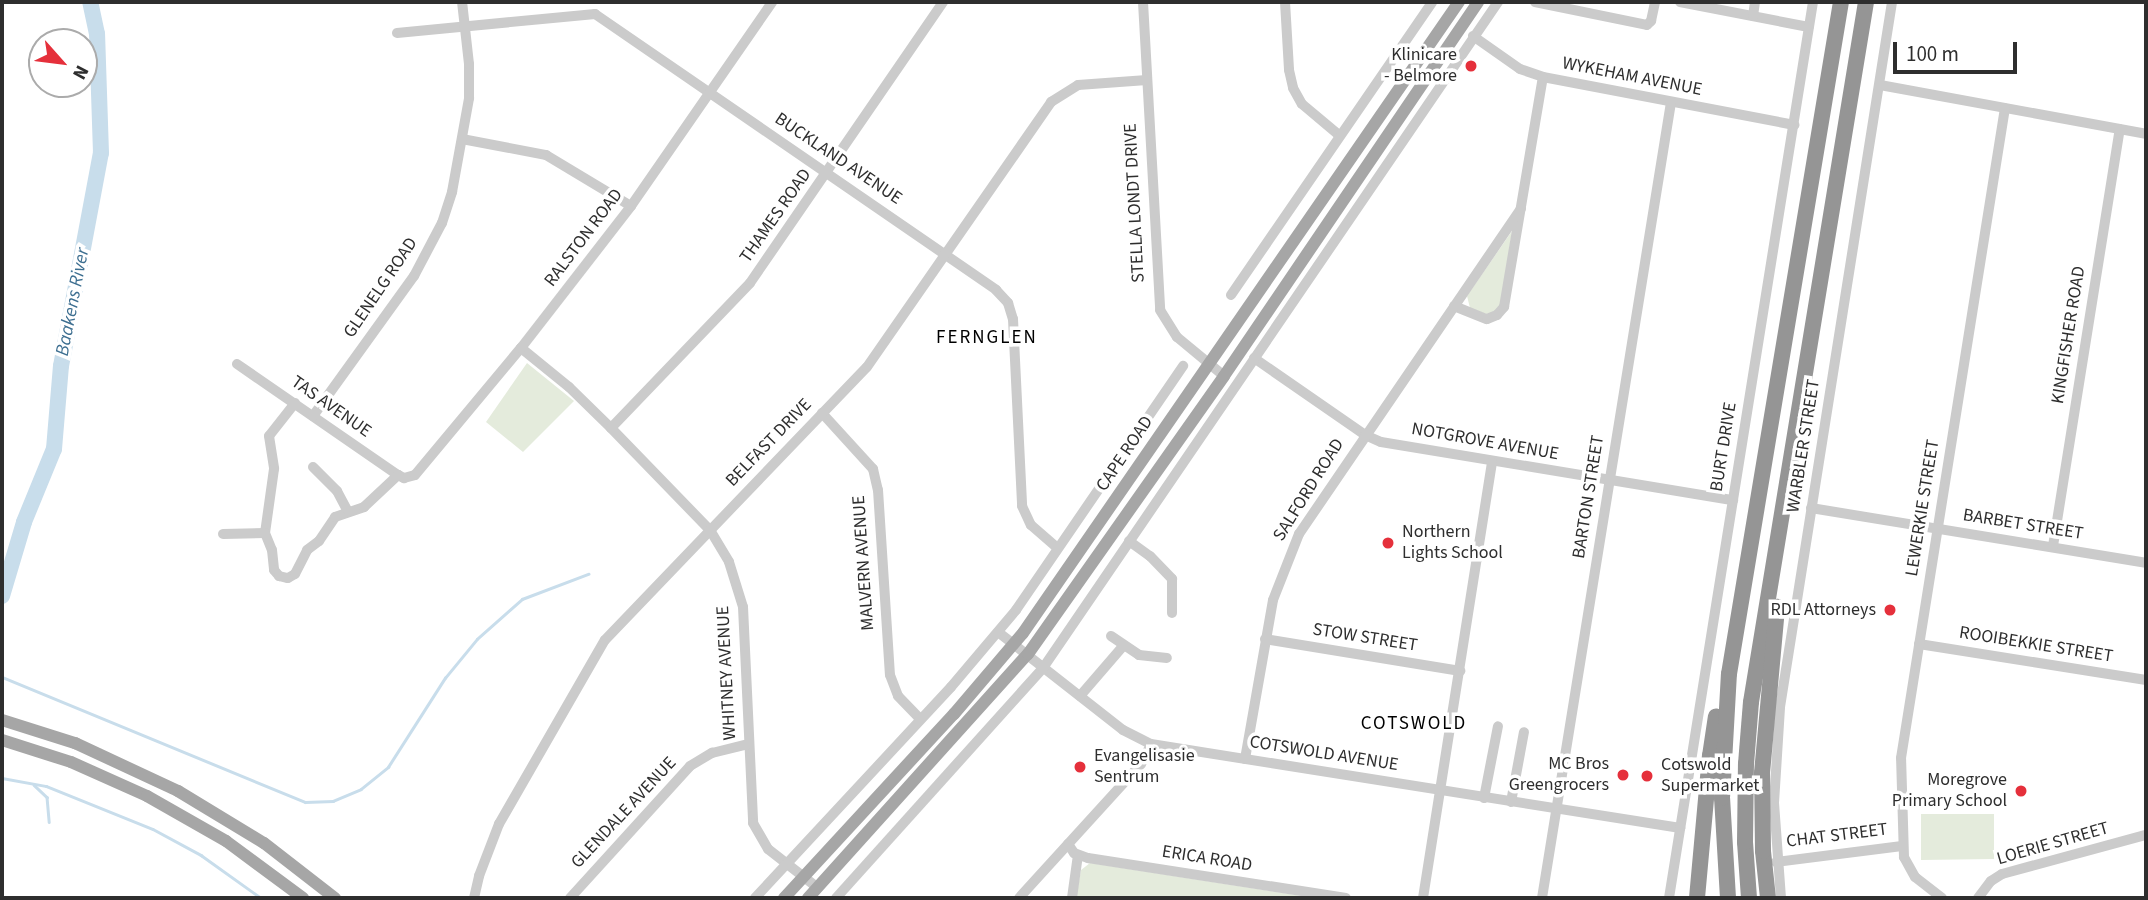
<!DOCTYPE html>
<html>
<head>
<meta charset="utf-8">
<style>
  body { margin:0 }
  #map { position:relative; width:2148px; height:900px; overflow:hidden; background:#fff; font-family:"Source Sans 3",sans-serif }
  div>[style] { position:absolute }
  .green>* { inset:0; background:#e4ebdc }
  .stream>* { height:2.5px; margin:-1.25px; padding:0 1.25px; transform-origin:1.25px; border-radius:1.25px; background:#c8ddeb }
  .river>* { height:16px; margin:-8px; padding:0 8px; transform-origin:8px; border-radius:8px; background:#c8ddeb }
  .minor>* { height:10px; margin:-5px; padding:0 5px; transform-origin:5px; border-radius:5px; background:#cbcbcb }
  .major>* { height:12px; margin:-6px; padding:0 6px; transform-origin:6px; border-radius:6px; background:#a6a6a6 }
  .highway>* { height:16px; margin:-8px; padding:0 8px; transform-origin:8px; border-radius:8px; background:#959595 }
  .dots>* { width:19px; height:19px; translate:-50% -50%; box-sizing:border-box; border:4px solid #fff; border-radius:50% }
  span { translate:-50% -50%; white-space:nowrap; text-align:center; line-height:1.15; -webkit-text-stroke:7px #fff; paint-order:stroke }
  .poi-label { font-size:18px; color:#2e2e2e }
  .right { translate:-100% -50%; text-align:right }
  .left { translate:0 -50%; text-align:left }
  .street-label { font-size:18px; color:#2e2e2e }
  .water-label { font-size:19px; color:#3c6e90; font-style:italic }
  .neighbourhood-label { font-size:19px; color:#000; letter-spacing:2px }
  .frame { position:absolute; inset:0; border:4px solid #2e2e2e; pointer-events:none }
  .north { position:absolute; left:28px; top:28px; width:70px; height:70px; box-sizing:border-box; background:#fff; border:2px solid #ababab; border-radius:50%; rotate:118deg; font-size:19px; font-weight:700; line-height:28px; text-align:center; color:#2e2e2e }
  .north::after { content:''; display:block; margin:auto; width:24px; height:32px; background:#e5303b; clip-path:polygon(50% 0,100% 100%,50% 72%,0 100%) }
  .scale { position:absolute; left:1893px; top:42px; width:124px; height:32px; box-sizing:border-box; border:4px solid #2e2e2e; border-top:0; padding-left:9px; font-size:21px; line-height:24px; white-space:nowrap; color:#2e2e2e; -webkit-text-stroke:5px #fff; paint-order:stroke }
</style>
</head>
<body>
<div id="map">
  <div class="green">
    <i style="clip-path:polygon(1512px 231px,1501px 304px,1495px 312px,1486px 314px,1470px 308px,1467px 296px)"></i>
    <i style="clip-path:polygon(527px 363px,574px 401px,523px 452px,486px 422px)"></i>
    <i style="clip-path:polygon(1921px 814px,1994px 814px,1994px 859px,1921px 860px)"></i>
    <i style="clip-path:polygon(1090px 863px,1315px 898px,1076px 898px,1081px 870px)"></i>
  </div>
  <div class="stream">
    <i style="left:2px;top:677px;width:328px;rotate:22.4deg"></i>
    <i style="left:305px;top:802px;width:28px;rotate:-2deg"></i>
    <i style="left:333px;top:801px;width:30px;rotate:-23deg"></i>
    <i style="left:361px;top:789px;width:35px;rotate:-39deg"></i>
    <i style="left:388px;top:767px;width:106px;rotate:-57.4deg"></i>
    <i style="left:445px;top:678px;width:50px;rotate:-50.6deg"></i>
    <i style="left:477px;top:639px;width:60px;rotate:-41.6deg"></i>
    <i style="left:522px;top:599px;width:71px;rotate:-20.7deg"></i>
    <i style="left:2px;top:778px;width:45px;rotate:10.3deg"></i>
    <i style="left:46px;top:786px;width:115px;rotate:21.9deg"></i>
    <i style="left:153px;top:829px;width:55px;rotate:28.4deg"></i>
    <i style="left:201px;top:855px;width:74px;rotate:35.6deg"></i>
    <i style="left:34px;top:785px;width:18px;rotate:43deg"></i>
    <i style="left:47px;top:797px;width:25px;rotate:85deg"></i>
  </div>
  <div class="river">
    <i style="left:2px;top:596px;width:77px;rotate:-73.4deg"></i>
    <i style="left:24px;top:522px;width:79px;rotate:-67.7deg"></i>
    <i style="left:54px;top:449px;width:83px;rotate:-85.2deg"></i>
    <i style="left:61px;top:366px;width:217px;rotate:-79.4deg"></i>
    <i style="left:101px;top:153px;width:119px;rotate:-91.9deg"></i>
    <i style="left:97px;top:34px;width:33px;rotate:-102deg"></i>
  </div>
  <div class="minor">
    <i style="left:1143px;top:2px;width:308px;rotate:86.8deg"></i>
    <i style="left:1160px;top:310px;width:32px;rotate:58deg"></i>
    <i style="left:1177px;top:337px;width:61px;rotate:39.7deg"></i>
    <i style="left:1285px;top:2px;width:68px;rotate:86.6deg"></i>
    <i style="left:1289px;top:70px;width:18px;rotate:77deg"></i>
    <i style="left:1293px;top:88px;width:18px;rotate:61deg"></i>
    <i style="left:1302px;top:104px;width:48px;rotate:40deg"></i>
    <i style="left:1535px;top:2px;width:114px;rotate:11.6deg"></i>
    <i style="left:1647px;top:25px;width:6px;rotate:-45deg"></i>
    <i style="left:1651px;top:21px;width:19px;rotate:-78deg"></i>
    <i style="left:1680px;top:2px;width:131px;rotate:11deg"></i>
    <i style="left:1753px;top:16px;width:14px;rotate:-82deg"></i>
    <i style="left:397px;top:33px;width:199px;rotate:-5.5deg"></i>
    <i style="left:595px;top:14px;width:487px;rotate:34.5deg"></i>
    <i style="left:996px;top:290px;width:18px;rotate:47deg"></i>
    <i style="left:1008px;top:303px;width:17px;rotate:73deg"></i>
    <i style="left:1013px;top:319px;width:187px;rotate:87.2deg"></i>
    <i style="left:1022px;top:506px;width:21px;rotate:65deg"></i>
    <i style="left:1031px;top:525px;width:35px;rotate:41deg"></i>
    <i style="left:1473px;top:36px;width:57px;rotate:35.1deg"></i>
    <i style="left:1520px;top:69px;width:24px;rotate:19deg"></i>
    <i style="left:1543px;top:77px;width:256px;rotate:10.8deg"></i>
    <i style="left:1880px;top:85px;width:270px;rotate:10.4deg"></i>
    <i style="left:462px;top:139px;width:86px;rotate:10.8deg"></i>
    <i style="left:546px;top:155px;width:99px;rotate:31deg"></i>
    <i style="left:1231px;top:295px;width:355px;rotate:-55.5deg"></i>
    <i style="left:1454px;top:306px;width:35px;rotate:22deg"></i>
    <i style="left:1487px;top:319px;width:11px;rotate:-22deg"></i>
    <i style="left:1497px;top:315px;width:11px;rotate:-49deg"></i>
    <i style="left:1504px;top:307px;width:233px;rotate:-80.4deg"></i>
    <i style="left:521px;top:348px;width:62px;rotate:39.1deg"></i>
    <i style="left:569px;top:387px;width:59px;rotate:44.3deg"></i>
    <i style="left:611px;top:428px;width:142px;rotate:45.9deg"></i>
    <i style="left:710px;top:530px;width:37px;rotate:59deg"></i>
    <i style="left:729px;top:562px;width:47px;rotate:72.7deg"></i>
    <i style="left:743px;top:607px;width:216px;rotate:87.3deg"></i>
    <i style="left:753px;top:823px;width:30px;rotate:60deg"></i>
    <i style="left:768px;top:849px;width:63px;rotate:38deg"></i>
    <i style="left:1254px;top:358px;width:135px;rotate:34.7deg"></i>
    <i style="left:1365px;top:435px;width:17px;rotate:24deg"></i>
    <i style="left:1381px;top:442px;width:357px;rotate:9.4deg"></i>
    <i style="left:237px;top:364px;width:196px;rotate:34.6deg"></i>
    <i style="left:398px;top:475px;width:7px;rotate:27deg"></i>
    <i style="left:404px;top:478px;width:11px;rotate:-15deg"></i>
    <i style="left:415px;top:475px;width:165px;rotate:-50.2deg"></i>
    <i style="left:521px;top:348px;width:180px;rotate:-52.2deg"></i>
    <i style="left:631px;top:206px;width:248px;rotate:-55.3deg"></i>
    <i style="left:295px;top:403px;width:42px;rotate:128.2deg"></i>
    <i style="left:269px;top:436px;width:33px;rotate:81deg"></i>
    <i style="left:274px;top:469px;width:65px;rotate:98deg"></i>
    <i style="left:265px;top:533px;width:18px;rotate:68deg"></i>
    <i style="left:272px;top:550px;width:20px;rotate:84deg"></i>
    <i style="left:274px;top:570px;width:8px;rotate:50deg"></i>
    <i style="left:279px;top:576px;width:9px;rotate:13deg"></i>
    <i style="left:288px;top:578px;width:8px;rotate:-30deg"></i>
    <i style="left:295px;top:574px;width:27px;rotate:-63deg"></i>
    <i style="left:307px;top:550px;width:15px;rotate:-37deg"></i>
    <i style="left:319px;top:541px;width:29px;rotate:-56deg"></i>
    <i style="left:335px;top:517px;width:31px;rotate:-19deg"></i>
    <i style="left:364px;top:507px;width:47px;rotate:-43.3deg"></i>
    <i style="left:822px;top:413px;width:76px;rotate:47.7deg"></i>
    <i style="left:873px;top:469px;width:22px;rotate:77deg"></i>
    <i style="left:878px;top:490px;width:185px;rotate:86.3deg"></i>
    <i style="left:890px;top:675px;width:22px;rotate:69deg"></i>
    <i style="left:898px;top:696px;width:32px;rotate:46deg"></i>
    <i style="left:313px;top:416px;width:173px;rotate:-54.2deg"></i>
    <i style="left:414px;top:276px;width:60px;rotate:-62.2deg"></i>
    <i style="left:442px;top:223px;width:33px;rotate:-72deg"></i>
    <i style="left:452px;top:192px;width:96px;rotate:-79.7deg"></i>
    <i style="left:469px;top:98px;width:34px;rotate:-90deg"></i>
    <i style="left:469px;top:64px;width:62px;rotate:-96.4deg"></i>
    <i style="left:611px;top:428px;width:201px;rotate:-46.2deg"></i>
    <i style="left:750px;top:283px;width:341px;rotate:-55.5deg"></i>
    <i style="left:313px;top:467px;width:34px;rotate:45deg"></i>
    <i style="left:337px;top:491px;width:21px;rotate:62deg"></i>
    <i style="left:1811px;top:508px;width:339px;rotate:9.3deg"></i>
    <i style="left:223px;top:534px;width:42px;rotate:-1.4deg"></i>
    <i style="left:1129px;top:541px;width:26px;rotate:36deg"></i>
    <i style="left:1150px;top:556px;width:32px;rotate:46deg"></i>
    <i style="left:1172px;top:579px;width:34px;rotate:90deg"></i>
    <i style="left:2053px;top:546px;width:422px;rotate:-80.9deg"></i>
    <i style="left:998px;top:632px;width:159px;rotate:38.1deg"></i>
    <i style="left:1123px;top:730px;width:31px;rotate:27deg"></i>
    <i style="left:1151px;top:744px;width:536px;rotate:9.02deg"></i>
    <i style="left:1111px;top:636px;width:34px;rotate:34deg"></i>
    <i style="left:1139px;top:655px;width:28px;rotate:6deg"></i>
    <i style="left:1265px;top:639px;width:198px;rotate:9.3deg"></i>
    <i style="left:1919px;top:644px;width:230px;rotate:9deg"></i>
    <i style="left:1080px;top:696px;width:67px;rotate:-49.2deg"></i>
    <i style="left:1245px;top:759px;width:161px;rotate:-80deg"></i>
    <i style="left:1273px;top:600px;width:71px;rotate:-68.5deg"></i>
    <i style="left:1299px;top:534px;width:394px;rotate:-55.7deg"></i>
    <i style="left:1484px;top:798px;width:73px;rotate:-79deg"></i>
    <i style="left:1511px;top:802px;width:71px;rotate:-79.5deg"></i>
    <i style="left:1068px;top:844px;width:11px;rotate:56deg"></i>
    <i style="left:1074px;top:853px;width:15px;rotate:20deg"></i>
    <i style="left:1088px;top:858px;width:261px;rotate:8.8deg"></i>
    <i style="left:1776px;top:862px;width:127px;rotate:-7.2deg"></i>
    <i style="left:474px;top:898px;width:23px;rotate:-77deg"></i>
    <i style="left:479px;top:876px;width:56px;rotate:-69deg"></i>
    <i style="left:499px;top:824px;width:212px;rotate:-60.1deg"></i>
    <i style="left:605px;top:640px;width:378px;rotate:-46.2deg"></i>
    <i style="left:867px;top:367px;width:323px;rotate:-55.2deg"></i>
    <i style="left:1051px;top:102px;width:32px;rotate:-32deg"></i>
    <i style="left:1078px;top:85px;width:69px;rotate:-4.1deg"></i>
    <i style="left:570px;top:898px;width:178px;rotate:-47.7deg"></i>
    <i style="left:690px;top:766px;width:26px;rotate:-31deg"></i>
    <i style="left:712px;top:753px;width:37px;rotate:-14deg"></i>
    <i style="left:755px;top:898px;width:288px;rotate:-47.1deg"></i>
    <i style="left:951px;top:687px;width:101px;rotate:-49.8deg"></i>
    <i style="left:1016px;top:610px;width:296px;rotate:-55.6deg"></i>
    <i style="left:836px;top:898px;width:309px;rotate:-48deg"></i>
    <i style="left:1043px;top:668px;width:807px;rotate:-55.66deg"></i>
    <i style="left:1019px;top:898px;width:181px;rotate:-47.7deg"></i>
    <i style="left:1141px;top:764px;width:22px;rotate:-63deg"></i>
    <i style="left:1072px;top:898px;width:43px;rotate:-82.1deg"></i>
    <i style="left:1423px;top:898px;width:441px;rotate:-81deg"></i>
    <i style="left:1542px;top:898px;width:806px;rotate:-80.79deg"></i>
    <i style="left:1669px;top:898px;width:907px;rotate:-80.87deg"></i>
    <i style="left:1781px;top:898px;width:95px;rotate:-94.2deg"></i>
    <i style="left:1774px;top:803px;width:96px;rotate:-86.4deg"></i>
    <i style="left:1780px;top:707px;width:714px;rotate:-80.97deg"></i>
    <i style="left:1942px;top:898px;width:34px;rotate:-142deg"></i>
    <i style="left:1915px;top:877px;width:23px;rotate:-119deg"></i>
    <i style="left:1904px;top:857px;width:99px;rotate:-91.7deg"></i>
    <i style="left:1901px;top:758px;width:658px;rotate:-80.91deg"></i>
    <i style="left:1978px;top:898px;width:21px;rotate:-53deg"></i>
    <i style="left:1991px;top:881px;width:13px;rotate:-32deg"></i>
    <i style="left:2002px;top:874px;width:149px;rotate:-15.2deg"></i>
  </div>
  <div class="major">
    <i style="left:2px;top:720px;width:77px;rotate:17.5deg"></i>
    <i style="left:75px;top:743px;width:114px;rotate:25deg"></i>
    <i style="left:178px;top:791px;width:100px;rotate:31.2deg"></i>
    <i style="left:264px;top:843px;width:90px;rotate:37.8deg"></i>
    <i style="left:2px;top:740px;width:72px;rotate:17.7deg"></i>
    <i style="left:71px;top:762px;width:83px;rotate:24.1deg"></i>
    <i style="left:147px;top:796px;width:91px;rotate:29.7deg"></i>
    <i style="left:226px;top:841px;width:96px;rotate:36.5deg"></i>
    <i style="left:784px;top:898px;width:251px;rotate:-47.3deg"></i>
    <i style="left:954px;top:714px;width:106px;rotate:-49.6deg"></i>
    <i style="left:1023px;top:633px;width:767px;rotate:-55.36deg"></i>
    <i style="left:808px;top:898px;width:329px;rotate:-48deg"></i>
    <i style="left:1028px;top:654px;width:340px;rotate:-54.8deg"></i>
    <i style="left:1224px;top:376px;width:452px;rotate:-55.8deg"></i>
  </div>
  <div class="highway">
    <i style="left:1697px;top:898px;width:143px;rotate:-84.8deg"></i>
    <i style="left:1710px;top:756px;width:40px;rotate:-81.5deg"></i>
    <i style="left:1728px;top:898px;width:100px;rotate:-93.4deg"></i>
    <i style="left:1722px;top:798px;width:124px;rotate:-86.8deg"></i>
    <i style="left:1729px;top:674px;width:681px;rotate:-80.54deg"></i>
    <i style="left:1749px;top:898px;width:56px;rotate:-94.1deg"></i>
    <i style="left:1745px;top:842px;width:78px;rotate:-89.3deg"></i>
    <i style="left:1746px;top:764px;width:62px;rotate:-85.4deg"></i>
    <i style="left:1751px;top:702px;width:709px;rotate:-80.67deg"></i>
    <i style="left:1768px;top:898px;width:47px;rotate:-96.1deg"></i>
    <i style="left:1763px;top:851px;width:78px;rotate:-90.7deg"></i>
    <i style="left:1762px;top:773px;width:167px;rotate:-84.8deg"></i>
  </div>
  <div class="dots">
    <i style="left:1471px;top:66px;background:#e5303b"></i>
    <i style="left:1388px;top:543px;background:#e5303b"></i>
    <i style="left:1890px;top:610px;background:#e5303b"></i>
    <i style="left:1080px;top:767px;background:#e5303b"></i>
    <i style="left:1623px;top:775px;background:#e5303b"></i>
    <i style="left:1647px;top:776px;background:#e5303b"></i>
    <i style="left:2021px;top:791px;background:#e5303b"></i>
  </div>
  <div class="poi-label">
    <span class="right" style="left:1457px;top:66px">Klinicare<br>- Belmore</span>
    <span class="left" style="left:1402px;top:543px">Northern<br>Lights School</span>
    <span class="right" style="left:1876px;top:610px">RDL Attorneys</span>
    <span class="left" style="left:1094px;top:767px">Evangelisasie<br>Sentrum</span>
    <span class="right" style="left:1609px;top:775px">MC Bros<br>Greengrocers</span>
    <span class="left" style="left:1661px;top:776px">Cotswold<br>Supermarket</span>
    <span class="right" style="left:2007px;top:791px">Moregrove<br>Primary School</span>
  </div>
  <div class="street-label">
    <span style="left:1632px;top:77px;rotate:11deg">WYKEHAM AVENUE</span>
    <span style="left:838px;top:159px;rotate:34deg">BUCKLAND AVENUE</span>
    <span style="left:1135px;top:203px;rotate:-93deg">STELLA LONDT DRIVE</span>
    <span style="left:776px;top:216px;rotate:-55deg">THAMES ROAD</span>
    <span style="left:584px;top:238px;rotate:-53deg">RALSTON ROAD</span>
    <span style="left:381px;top:288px;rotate:-56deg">GLENELG ROAD</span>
    <span style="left:2069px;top:335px;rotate:-81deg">KINGFISHER ROAD</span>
    <span style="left:331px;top:407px;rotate:35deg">TAS AVENUE</span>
    <span style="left:1485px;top:442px;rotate:10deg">NOTGROVE AVENUE</span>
    <span style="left:769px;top:443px;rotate:-46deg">BELFAST DRIVE</span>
    <span style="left:1804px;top:446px;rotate:-81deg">WARBLER STREET</span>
    <span style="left:1724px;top:447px;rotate:-81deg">BURT DRIVE</span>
    <span style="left:1125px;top:454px;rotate:-56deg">CAPE ROAD</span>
    <span style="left:1309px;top:490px;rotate:-58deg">SALFORD ROAD</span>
    <span style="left:1589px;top:497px;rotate:-81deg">BARTON STREET</span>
    <span style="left:1923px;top:508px;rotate:-81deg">LEWERKIE STREET</span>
    <span style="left:2023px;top:525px;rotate:9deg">BARBET STREET</span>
    <span style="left:864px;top:563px;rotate:-94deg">MALVERN AVENUE</span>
    <span style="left:1365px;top:638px;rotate:9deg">STOW STREET</span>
    <span style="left:2036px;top:645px;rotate:9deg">ROOIBEKKIE STREET</span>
    <span style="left:727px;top:673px;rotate:-93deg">WHITNEY AVENUE</span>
    <span style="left:1324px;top:754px;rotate:9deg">COTSWOLD AVENUE</span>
    <span style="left:624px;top:813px;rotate:-47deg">GLENDALE AVENUE</span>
    <span style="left:1837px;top:836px;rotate:-7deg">CHAT STREET</span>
    <span style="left:2053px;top:844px;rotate:-16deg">LOERIE STREET</span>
    <span style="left:1207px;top:859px;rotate:9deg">ERICA ROAD</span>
  </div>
  <div class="water-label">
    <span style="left:73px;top:302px;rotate:-79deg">Baakens River</span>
  </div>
  <div class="neighbourhood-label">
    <span style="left:987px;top:338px">FERNGLEN</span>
    <span style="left:1414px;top:724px">COTSWOLD</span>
  </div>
  <div class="frame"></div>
  <div class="north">N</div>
  <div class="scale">100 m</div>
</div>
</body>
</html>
